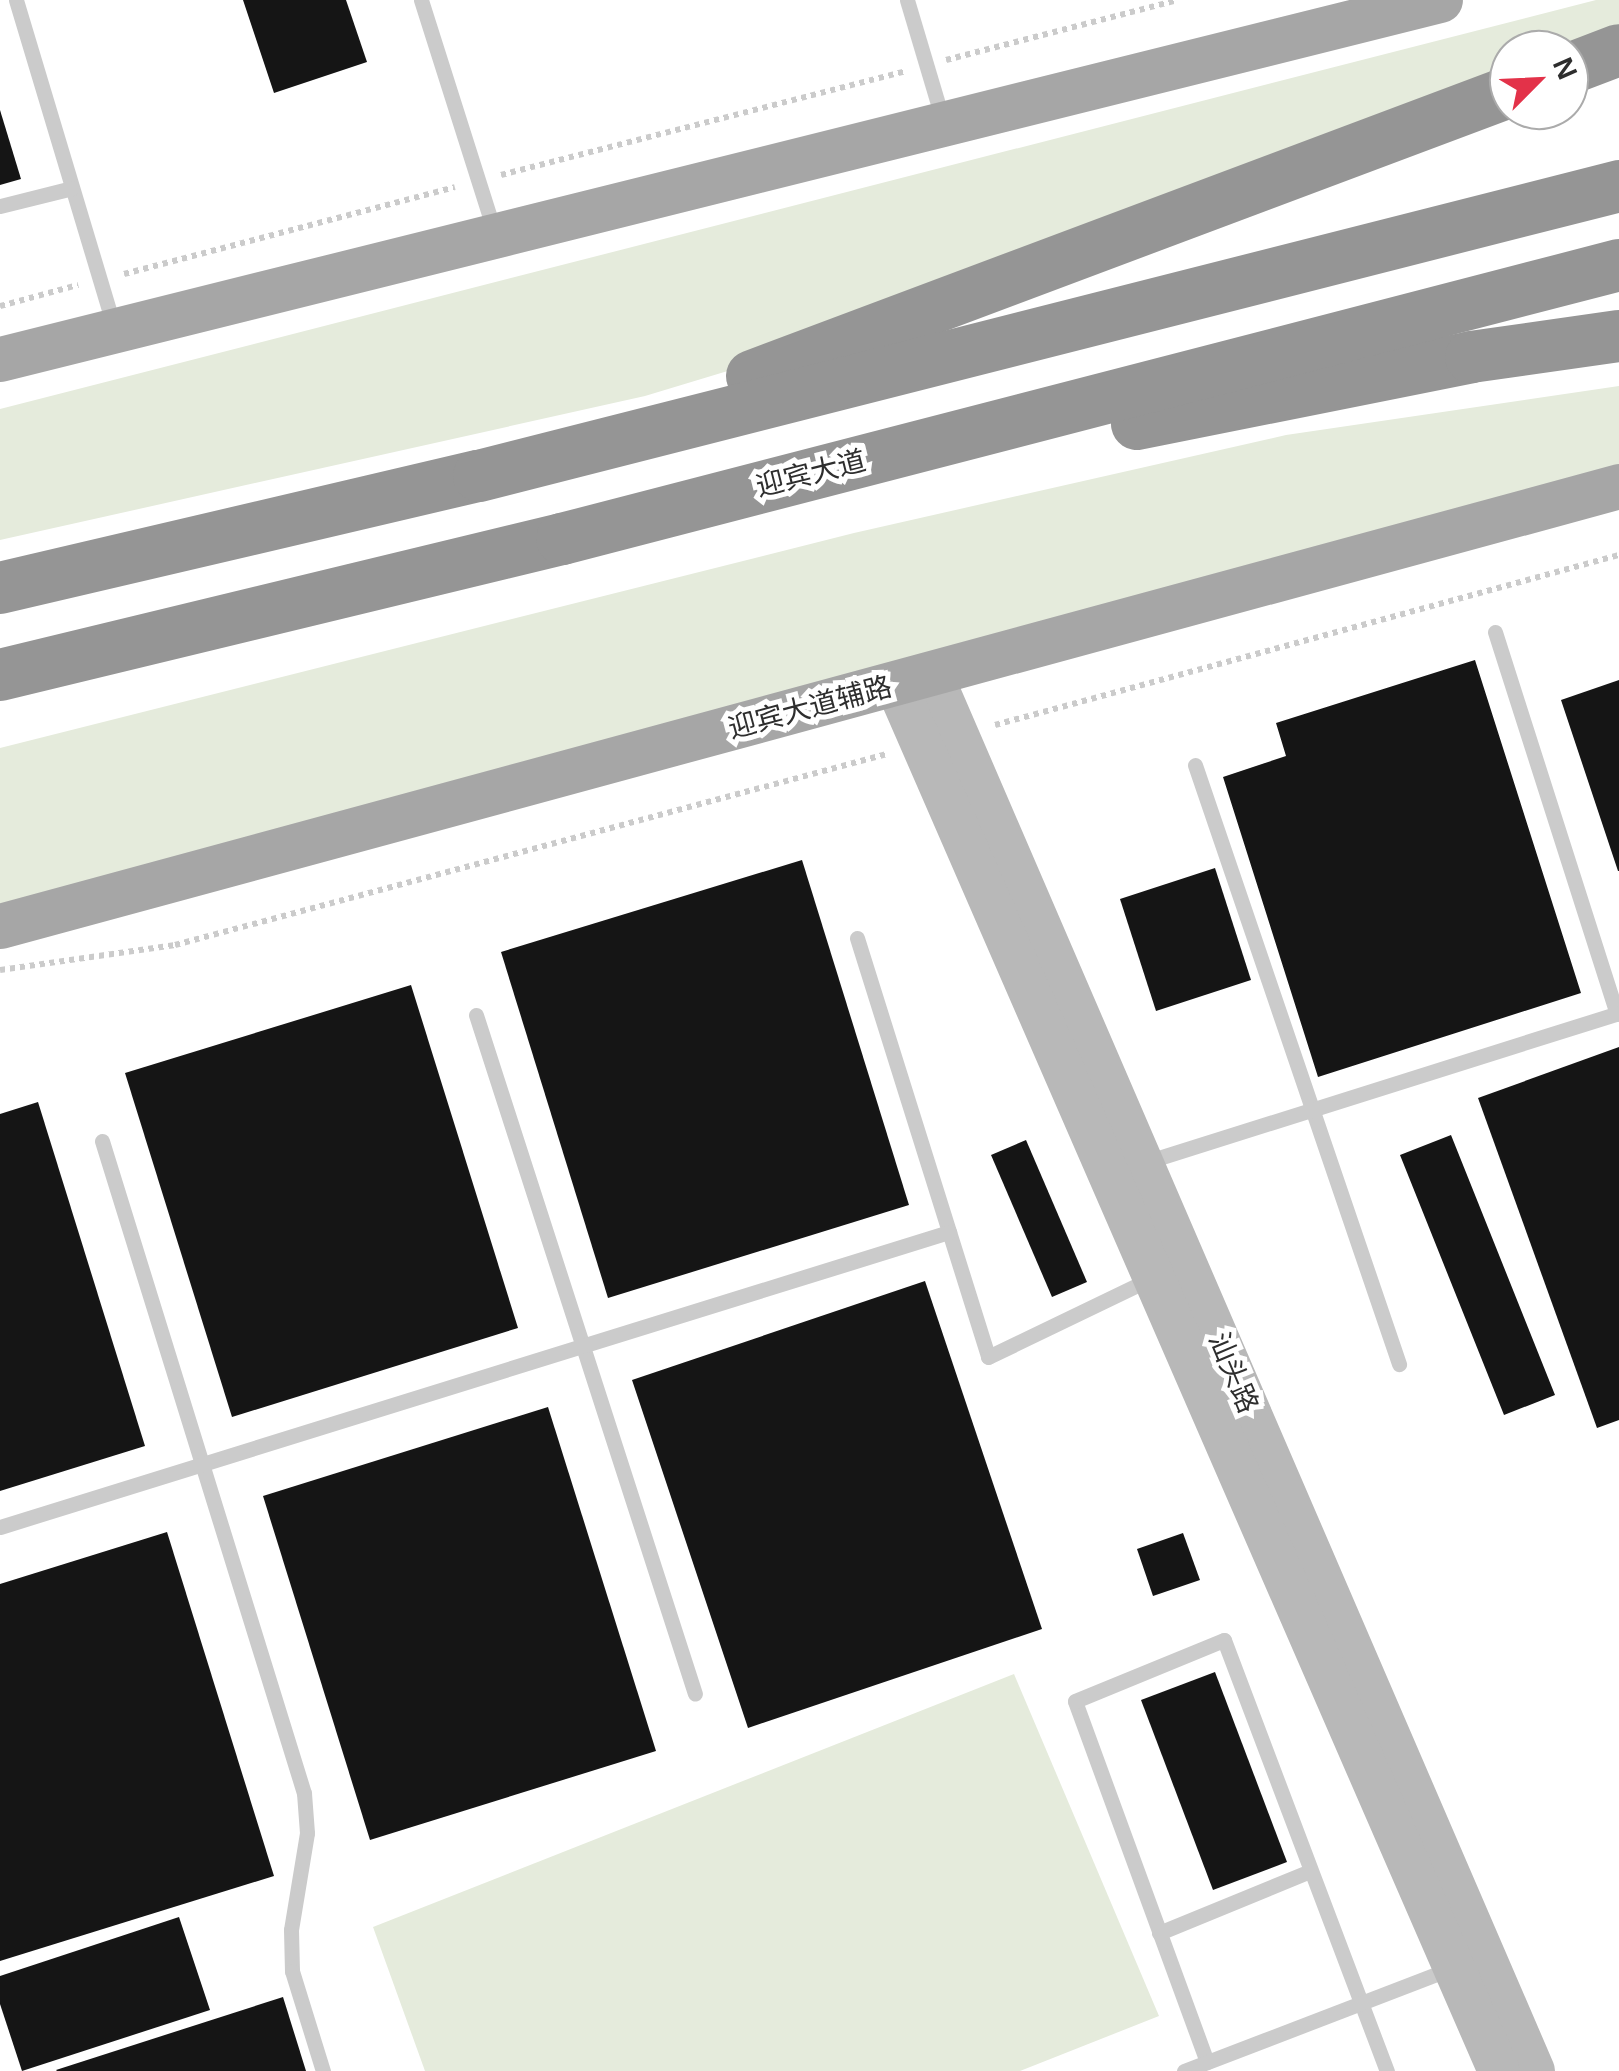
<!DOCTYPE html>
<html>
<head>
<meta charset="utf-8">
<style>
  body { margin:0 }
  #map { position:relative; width:1619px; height:2071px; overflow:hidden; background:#fff; font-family:Helvetica,"Noto Sans SC",sans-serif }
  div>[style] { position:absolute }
  .green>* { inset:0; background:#e5ebdc }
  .building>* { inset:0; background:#151515 }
  .path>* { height:6px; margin-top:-3px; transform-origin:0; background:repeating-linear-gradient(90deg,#cbcbcb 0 5px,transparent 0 10px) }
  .lane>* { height:15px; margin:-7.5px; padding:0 7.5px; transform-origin:7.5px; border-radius:7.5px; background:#cbcbcb }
  .secondary>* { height:42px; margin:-21px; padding:0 21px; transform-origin:21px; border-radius:21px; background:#b8b8b8 }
  .primary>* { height:45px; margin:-22.5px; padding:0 22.5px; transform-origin:22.5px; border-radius:22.5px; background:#a6a6a6 }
  .highway>* { height:52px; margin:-26px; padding:0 26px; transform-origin:26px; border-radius:26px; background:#959595 }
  span { translate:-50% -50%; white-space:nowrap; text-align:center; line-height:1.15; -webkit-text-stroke:10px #fff; paint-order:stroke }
  .street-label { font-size:28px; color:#2e2e2e }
  .north { position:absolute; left:1489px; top:30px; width:100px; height:100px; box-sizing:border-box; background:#fff; border:2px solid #ababab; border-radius:50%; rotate:66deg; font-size:28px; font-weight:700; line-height:40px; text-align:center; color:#2e2e2e }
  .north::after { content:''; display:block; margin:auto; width:35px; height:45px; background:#e33249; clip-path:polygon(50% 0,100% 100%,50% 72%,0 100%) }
</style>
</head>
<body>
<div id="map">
  <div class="green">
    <i style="clip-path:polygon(1596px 0,1619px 0,1619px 39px,1569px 50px,1509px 50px,1509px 81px,804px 348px,645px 396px,0 540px,0 409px)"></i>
    <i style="clip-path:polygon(1619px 386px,1619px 470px,0 907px,0 748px,854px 533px,1286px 435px)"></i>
    <i style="clip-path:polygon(1014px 1674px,1159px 2016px,1020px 2071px,425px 2071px,373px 1927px)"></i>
  </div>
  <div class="building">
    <i style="clip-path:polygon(243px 0,346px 0,367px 62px,274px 93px)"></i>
    <i style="clip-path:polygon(0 110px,21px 179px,0 185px)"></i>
    <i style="clip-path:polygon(1475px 660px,1581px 993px,1318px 1077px,1223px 777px,1286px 756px,1276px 723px)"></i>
    <i style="clip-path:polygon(1619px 680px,1619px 871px,1618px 871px,1561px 700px)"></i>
    <i style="clip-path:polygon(802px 860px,909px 1205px,608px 1298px,501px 952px)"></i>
    <i style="clip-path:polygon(1215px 868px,1251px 980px,1156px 1011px,1120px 899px)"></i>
    <i style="clip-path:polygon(411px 985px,518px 1328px,232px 1417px,125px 1073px)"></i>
    <i style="clip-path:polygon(1619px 1047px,1619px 1420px,1597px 1428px,1478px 1098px)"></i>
    <i style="clip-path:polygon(38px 1102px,145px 1446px,0 1491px,0 1114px)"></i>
    <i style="clip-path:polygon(1451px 1135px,1555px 1395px,1504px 1415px,1400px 1155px)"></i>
    <i style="clip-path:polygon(1026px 1140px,1087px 1282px,1052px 1297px,991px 1155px)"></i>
    <i style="clip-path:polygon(925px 1281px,1042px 1629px,748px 1728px,632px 1380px)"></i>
    <i style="clip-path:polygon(548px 1407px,656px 1751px,370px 1840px,263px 1496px)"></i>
    <i style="clip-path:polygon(167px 1532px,274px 1876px,0 1961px,0 1584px)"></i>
    <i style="clip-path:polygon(1183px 1533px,1200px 1580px,1153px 1596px,1137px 1549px)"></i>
    <i style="clip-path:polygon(1215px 1672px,1287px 1862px,1213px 1890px,1141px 1700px)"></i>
    <i style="clip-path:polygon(179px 1917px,210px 2010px,22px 2071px,0 2004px,0 1976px)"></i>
    <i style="clip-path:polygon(283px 1997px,306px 2071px,57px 2071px,56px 2070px)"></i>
  </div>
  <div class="path">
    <i style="left:946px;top:60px;width:240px;rotate:-14.5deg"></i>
    <i style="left:501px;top:175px;width:417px;rotate:-14.4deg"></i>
    <i style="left:124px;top:274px;width:342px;rotate:-14.7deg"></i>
    <i style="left:0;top:306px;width:81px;rotate:-15.1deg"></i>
    <i style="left:995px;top:725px;width:647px;rotate:-15.24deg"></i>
    <i style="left:0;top:970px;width:177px;rotate:-8.1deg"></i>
    <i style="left:175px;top:945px;width:737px;rotate:-15.02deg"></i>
  </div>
  <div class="lane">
    <i style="left:16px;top:0;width:341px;rotate:73.3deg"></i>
    <i style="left:421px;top:0;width:241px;rotate:72.4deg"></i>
    <i style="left:907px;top:0;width:126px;rotate:73.4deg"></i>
    <i style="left:0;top:206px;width:74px;rotate:-14deg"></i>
    <i style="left:1495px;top:632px;width:401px;rotate:72.3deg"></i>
    <i style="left:1195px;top:765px;width:633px;rotate:71.19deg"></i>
    <i style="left:857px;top:938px;width:439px;rotate:72.6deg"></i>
    <i style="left:988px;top:1357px;width:182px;rotate:-25.7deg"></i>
    <i style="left:476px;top:1015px;width:713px;rotate:72.12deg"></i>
    <i style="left:102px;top:1141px;width:683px;rotate:72.79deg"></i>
    <i style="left:304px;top:1793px;width:40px;rotate:85.7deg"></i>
    <i style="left:307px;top:1833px;width:98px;rotate:99.4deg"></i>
    <i style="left:291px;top:1930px;width:41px;rotate:88.6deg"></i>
    <i style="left:292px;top:1971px;width:105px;rotate:72.8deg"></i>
    <i style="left:1146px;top:1162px;width:496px;rotate:-17.5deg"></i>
    <i style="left:0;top:1527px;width:994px;rotate:-17.27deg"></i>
    <i style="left:1159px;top:1933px;width:163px;rotate:-22.3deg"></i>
    <i style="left:1207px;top:2062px;width:384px;rotate:-110.1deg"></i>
    <i style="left:1075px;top:1701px;width:161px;rotate:-22.3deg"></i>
    <i style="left:1224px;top:1640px;width:461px;rotate:69.3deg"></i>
    <i style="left:1184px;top:2071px;width:288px;rotate:-21deg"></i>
  </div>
  <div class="secondary">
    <i style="left:932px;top:675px;width:1520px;rotate:66.67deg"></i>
    <i style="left:896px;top:685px;width:1511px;rotate:66.49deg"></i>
  </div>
  <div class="primary">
    <i style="left:0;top:359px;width:1484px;rotate:-14deg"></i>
    <i style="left:0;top:926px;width:1678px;rotate:-15.2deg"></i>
  </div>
  <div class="highway">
    <i style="left:1569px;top:69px;width:53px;rotate:-20.8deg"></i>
    <i style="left:752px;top:376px;width:809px;rotate:-20.56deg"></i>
    <i style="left:1137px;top:424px;width:341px;rotate:-11.3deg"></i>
    <i style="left:1471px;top:357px;width:149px;rotate:-8.1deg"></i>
    <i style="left:0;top:588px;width:492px;rotate:-13.2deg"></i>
    <i style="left:479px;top:476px;width:1176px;rotate:-14.27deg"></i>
    <i style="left:0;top:675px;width:578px;rotate:-13.6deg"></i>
    <i style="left:562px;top:539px;width:1092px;rotate:-14.53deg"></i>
  </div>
  <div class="street-label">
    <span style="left:811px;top:474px;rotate:-14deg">迎宾大道</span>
    <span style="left:810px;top:708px;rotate:-15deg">迎宾大道辅路</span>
    <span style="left:1233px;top:1373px;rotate:67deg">汕头路</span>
  </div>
  <div class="north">N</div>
</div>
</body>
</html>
